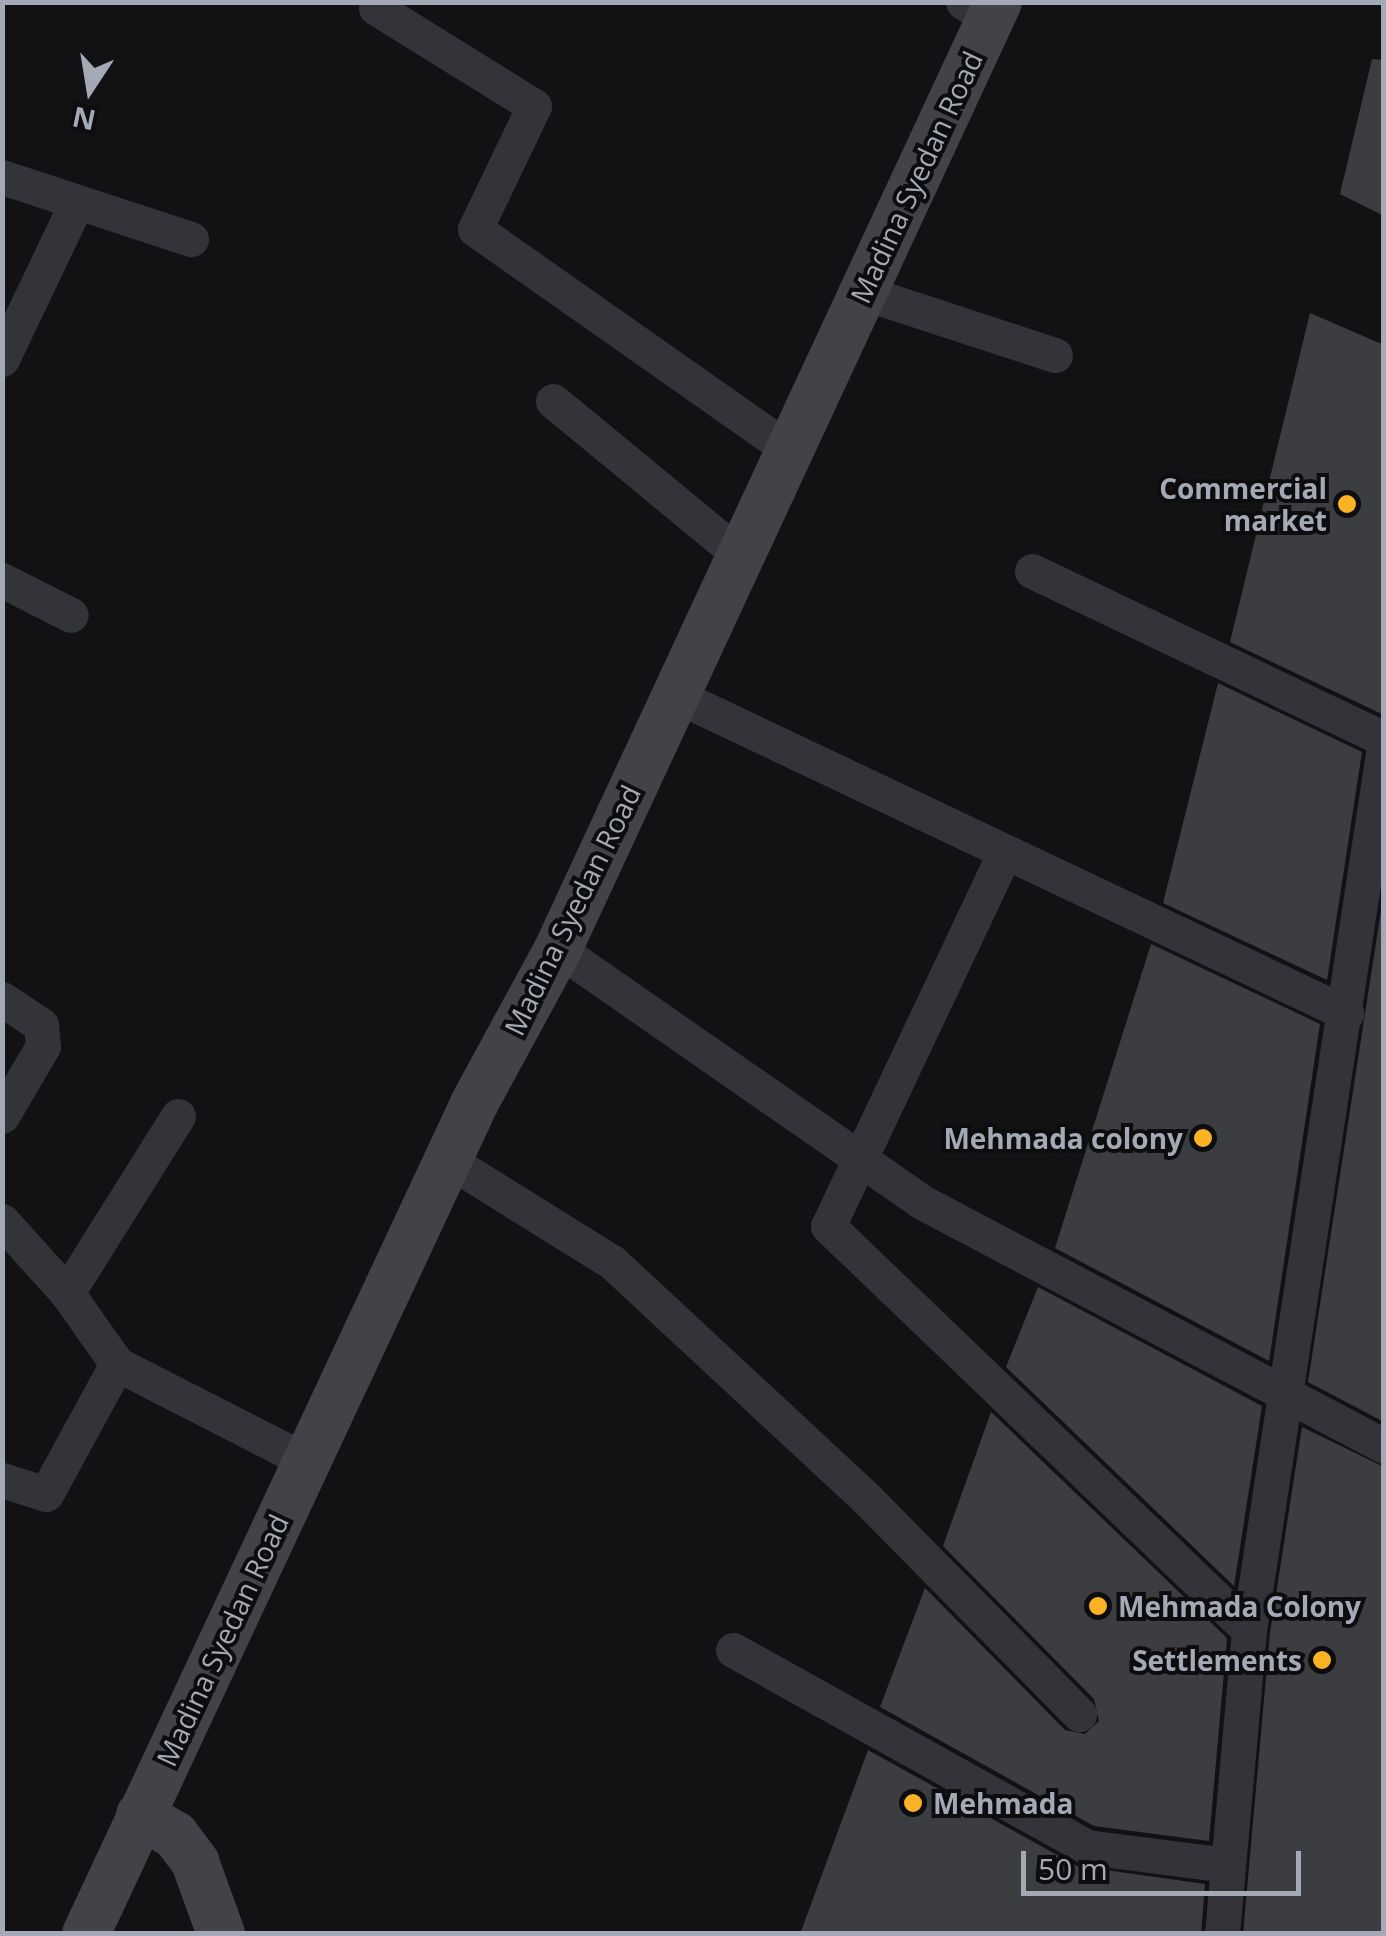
<!DOCTYPE html>
<html>
<head>
<meta charset="utf-8">
<style>
  body { margin:0 }
  #map { position:relative; width:1386px; height:1936px; overflow:hidden; background:#121214; font-family:"Open Sans",sans-serif }
  div>[style] { position:absolute }
  .building>* { inset:0; background:#3c3d41 }
  .street>* { height:35px; margin:-17.5px; padding:0 17.5px; transform-origin:17.5px; border-radius:17.5px; background:#333439 }
  .secondary>* { height:48px; margin:-24px; padding:0 24px; transform-origin:24px; border-radius:24px; background:#414349 }
  .dots>* { width:28px; height:28px; translate:-50% -50%; box-sizing:border-box; border:5px solid #0d0d0f; border-radius:50% }
  span { translate:-50% -50%; white-space:nowrap; text-align:center; line-height:1.15; -webkit-text-stroke:8px #0d0d0f; paint-order:stroke }
  .street-label { font-size:28px; color:#a3a9b5 }
  .poi-label { font-size:28px; color:#a3a9b5; font-weight:700 }
  .right { translate:-100% -50%; text-align:right }
  .left { translate:0 -50%; text-align:left }
  .frame { position:absolute; inset:0; border:5px solid #a3a9b5; pointer-events:none }
  .north { position:absolute; left:40px; top:40px; width:100px; height:100px; -webkit-text-stroke:8px #0d0d0f; paint-order:stroke; rotate:192deg; font-size:28px; font-weight:700; line-height:40px; text-align:center; color:#a3a9b5 }
  .north::after { content:''; display:block; margin:auto; width:35px; height:45px; background:#a3a9b5; clip-path:polygon(50% 0,100% 100%,50% 72%,0 100%) }
  .scale { position:absolute; left:1021px; top:1851px; width:280px; height:45px; box-sizing:border-box; border:5px solid #a3a9b5; border-top:0; padding-left:12px; font-size:30px; line-height:35px; white-space:nowrap; color:#a3a9b5; -webkit-text-stroke:8px #0d0d0f; paint-order:stroke }
</style>
</head>
<body>
<div id="map">
  <div class="building">
    <i style="clip-path:polygon(1372px 59px,1384px 60px,1384px 216px,1340px 194px)"></i>
    <i style="clip-path:polygon(1310px 313px,1384px 345px,1384px 715px,1230px 642px)"></i>
    <i style="clip-path:polygon(1218px 683px,1362px 752px,1327px 980px,1163px 903px)"></i>
    <i style="clip-path:polygon(1384px 891px,1384px 1422px,1308px 1382px)"></i>
    <i style="clip-path:polygon(1151px 944px,1320px 1024px,1269px 1361px,1055px 1248px)"></i>
    <i style="clip-path:polygon(1038px 1287px,1262px 1406px,1234px 1586px,1006px 1367px)"></i>
    <i style="clip-path:polygon(991px 1412px,1227px 1638px,1209px 1841px,1094px 1826px,880px 1707px,925px 1588px,1065px 1730px,1085px 1734px,1099px 1721px,1094px 1699px,943px 1546px)"></i>
    <i style="clip-path:polygon(1302px 1427px,1384px 1467px,1384px 1934px,1243px 1934px,1270px 1633px)"></i>
    <i style="clip-path:polygon(868px 1750px,1077px 1866px,1205px 1884px,1201px 1934px,800px 1934px)"></i>
  </div>
  <div class="street">
    <i style="left:963px;top:2px;width:32px;rotate:30deg"></i>
    <i style="left:376px;top:8px;width:186px;rotate:31.8deg"></i>
    <i style="left:534px;top:106px;width:136px;rotate:115.6deg"></i>
    <i style="left:475px;top:229px;width:384px;rotate:35.1deg"></i>
    <i style="left:2px;top:177px;width:199px;rotate:18.2deg"></i>
    <i style="left:862px;top:292px;width:203px;rotate:18.1deg"></i>
    <i style="left:2px;top:359px;width:174px;rotate:-64.5deg"></i>
    <i style="left:553px;top:401px;width:242px;rotate:39.5deg"></i>
    <i style="left:1032px;top:571px;width:390px;rotate:25.5deg"></i>
    <i style="left:2px;top:580px;width:77px;rotate:26.9deg"></i>
    <i style="left:675px;top:695px;width:743px;rotate:25.36deg"></i>
    <i style="left:1005px;top:852px;width:414px;rotate:115.3deg"></i>
    <i style="left:828px;top:1226px;width:583px;rotate:43.82deg"></i>
    <i style="left:558px;top:949px;width:441px;rotate:34.8deg"></i>
    <i style="left:920px;top:1201px;width:525px;rotate:27.83deg"></i>
    <i style="left:2px;top:999px;width:47px;rotate:33.7deg"></i>
    <i style="left:41px;top:1025px;width:21px;rotate:85deg"></i>
    <i style="left:43px;top:1046px;width:81px;rotate:120.4deg"></i>
    <i style="left:178px;top:1116px;width:209px;rotate:122.1deg"></i>
    <i style="left:67px;top:1293px;width:87px;rotate:54.8deg"></i>
    <i style="left:117px;top:1364px;width:211px;rotate:27.1deg"></i>
    <i style="left:448px;top:1160px;width:193px;rotate:31.9deg"></i>
    <i style="left:612px;top:1262px;width:345px;rotate:42.9deg"></i>
    <i style="left:865px;top:1497px;width:305px;rotate:45.4deg"></i>
    <i style="left:2px;top:1221px;width:97px;rotate:47.9deg"></i>
    <i style="left:2px;top:1480px;width:46px;rotate:17.7deg"></i>
    <i style="left:46px;top:1494px;width:148px;rotate:-61.4deg"></i>
    <i style="left:733px;top:1650px;width:405px;rotate:29.1deg"></i>
    <i style="left:1087px;top:1847px;width:142px;rotate:7.3deg"></i>
    <i style="left:1222px;top:1934px;width:305px;rotate:-84.9deg"></i>
    <i style="left:1249px;top:1630px;width:893px;rotate:-81.31deg"></i>
  </div>
  <div class="secondary">
    <i style="left:140px;top:1815px;width:40px;rotate:29.7deg"></i>
    <i style="left:175px;top:1835px;width:34px;rotate:53deg"></i>
    <i style="left:195px;top:1862px;width:77px;rotate:70.1deg"></i>
    <i style="left:86px;top:1934px;width:918px;rotate:-64.94deg"></i>
    <i style="left:475px;top:1102px;width:174px;rotate:-61.5deg"></i>
    <i style="left:558px;top:949px;width:1044px;rotate:-65.08deg"></i>
  </div>
  <div class="dots">
    <i style="left:1347px;top:504px;background:#f9b325"></i>
    <i style="left:1203px;top:1138px;background:#f9b325"></i>
    <i style="left:1098px;top:1606px;background:#f9b325"></i>
    <i style="left:1322px;top:1660px;background:#f9b325"></i>
    <i style="left:913px;top:1803px;background:#f9b325"></i>
  </div>
  <div class="street-label">
    <span style="left:916px;top:177px;rotate:-65deg">Madina Syedan Road</span>
    <span style="left:572px;top:910px;rotate:-64deg">Madina Syedan Road</span>
    <span style="left:222px;top:1640px;rotate:-65deg">Madina Syedan Road</span>
  </div>
  <div class="poi-label">
    <span class="right" style="left:1327px;top:504px">Commercial<br>market</span>
    <span class="right" style="left:1183px;top:1138px">Mehmada colony</span>
    <span class="left" style="left:1118px;top:1606px">Mehmada Colony</span>
    <span class="right" style="left:1302px;top:1660px">Settlements</span>
    <span class="left" style="left:933px;top:1803px">Mehmada</span>
  </div>
  <div class="frame"></div>
  <div class="north">N</div>
  <div class="scale">50 m</div>
</div>
</body>
</html>
